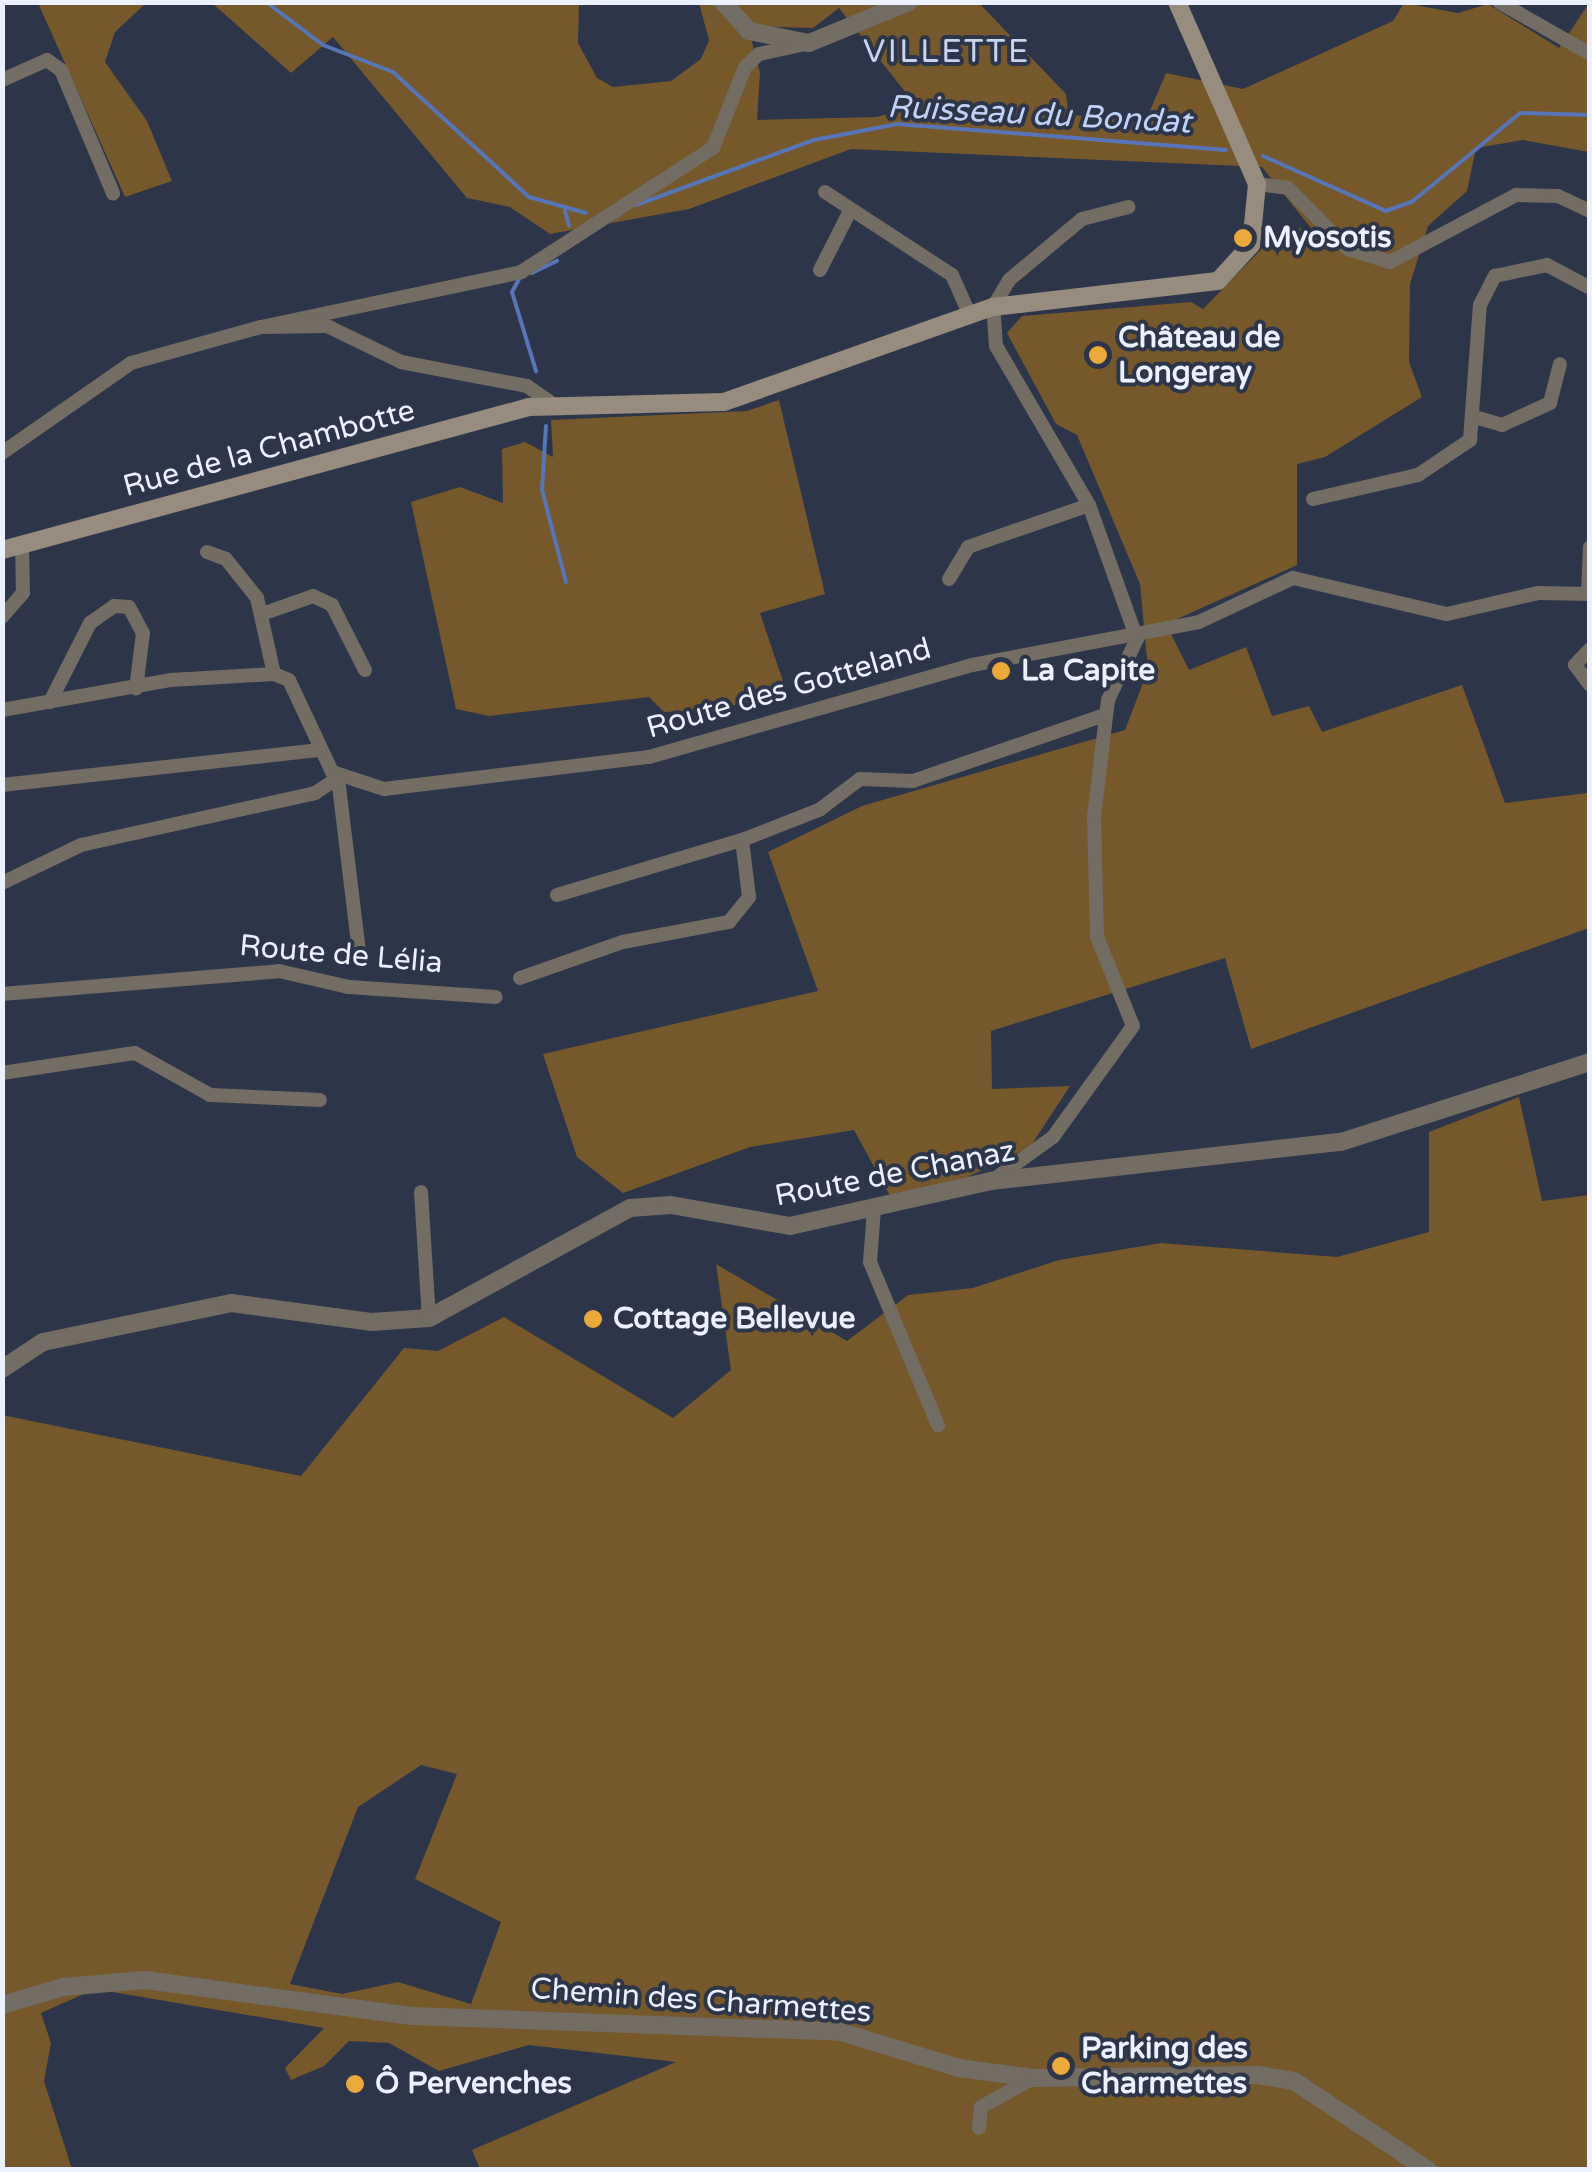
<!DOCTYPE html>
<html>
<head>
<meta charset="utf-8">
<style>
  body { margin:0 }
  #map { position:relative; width:1592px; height:2172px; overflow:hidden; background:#2c3549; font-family:"Varela Round",sans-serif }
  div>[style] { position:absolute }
  .green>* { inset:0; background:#76582a }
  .stream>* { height:4px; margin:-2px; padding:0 2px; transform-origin:2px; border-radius:2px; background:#5775b9 }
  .minor>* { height:14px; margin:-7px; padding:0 7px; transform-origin:7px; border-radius:7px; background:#746d64 }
  .tertiary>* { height:18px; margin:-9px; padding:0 9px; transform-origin:9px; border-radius:9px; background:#746d64 }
  .secondary>* { height:18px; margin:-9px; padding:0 9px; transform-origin:9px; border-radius:9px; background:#978c7d }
  .dots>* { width:28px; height:28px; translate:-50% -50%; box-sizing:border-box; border:5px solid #2c3549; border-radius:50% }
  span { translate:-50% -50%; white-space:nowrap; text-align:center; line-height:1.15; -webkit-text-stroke:8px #2c3549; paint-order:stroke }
  .poi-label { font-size:30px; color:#ebf1fe; font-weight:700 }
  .left { translate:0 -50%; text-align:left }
  .street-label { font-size:30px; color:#ebf1fe }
  .neighbourhood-label { font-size:32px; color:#c9d5ef; letter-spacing:2.5px }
  .water-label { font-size:32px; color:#c0d2f8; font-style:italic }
  .frame { position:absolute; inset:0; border:5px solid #ebf1fe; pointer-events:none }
</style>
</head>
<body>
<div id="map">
  <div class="green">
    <i style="clip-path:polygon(38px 3px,146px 3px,115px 32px,105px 62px,147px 121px,172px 181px,125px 197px)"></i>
    <i style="clip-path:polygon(evenodd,212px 3px,579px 3px,578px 43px,597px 78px,613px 87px,671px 81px,701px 59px,709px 40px,699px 3px,979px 3px,1066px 94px,1069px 115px,1146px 120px,1166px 73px,1243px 89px,1393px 21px,1404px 3px,1458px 13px,1488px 4px,1559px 48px,1589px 3px,1589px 152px,1523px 140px,1476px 148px,1467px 191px,1428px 226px,1410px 284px,1409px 362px,1422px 397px,1325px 457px,1297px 464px,1297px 565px,1166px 624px,1189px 670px,1246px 647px,1272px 716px,1309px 706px,1322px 732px,1462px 685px,1505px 803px,1587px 793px,1589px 928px,1251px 1049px,1225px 958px,991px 1031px,992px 1089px,1070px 1086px,1030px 1147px,949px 1186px,890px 1196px,854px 1130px,750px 1147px,623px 1193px,577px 1157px,543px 1054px,818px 991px,768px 852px,862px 806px,1125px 730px,1148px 670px,1140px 584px,1077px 435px,1056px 424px,1007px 333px,1022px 316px,1191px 302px,1203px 309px,1281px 229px,1311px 228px,1262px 167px,851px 149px,689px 209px,550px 234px,510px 207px,467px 198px,333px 37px,291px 73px,212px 3px,839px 8px,917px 107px,876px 117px,757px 120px,760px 73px,748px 26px,813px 28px,839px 8px)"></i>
    <i style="clip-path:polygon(779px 400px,825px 594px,760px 613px,787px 693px,714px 710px,664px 712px,649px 697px,489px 716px,456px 709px,411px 502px,460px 487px,503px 503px,502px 449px,525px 442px,553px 457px,551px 420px,747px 411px)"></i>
    <i style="clip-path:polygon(evenodd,1519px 1097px,1542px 1201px,1589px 1195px,1589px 2169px,480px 2169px,472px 2150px,676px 2062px,529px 2045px,439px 2071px,389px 2043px,349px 2041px,324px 2066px,291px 2080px,285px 2068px,324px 2028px,95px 1989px,41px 2013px,51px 2043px,44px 2081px,72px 2169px,3px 2169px,2px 1415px,301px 1476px,404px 1348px,438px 1351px,504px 1317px,673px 1418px,731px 1370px,716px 1264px,847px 1341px,908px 1295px,973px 1288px,1059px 1260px,1161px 1243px,1337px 1257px,1429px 1232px,1429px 1132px,1519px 1097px,421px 1765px,457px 1774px,415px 1879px,501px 1922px,471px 2004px,398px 1982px,342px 1994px,290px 1984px,358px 1807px,421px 1765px)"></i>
  </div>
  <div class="stream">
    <i style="left:266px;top:2px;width:71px;rotate:37deg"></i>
    <i style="left:323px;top:45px;width:75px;rotate:21.1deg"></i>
    <i style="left:393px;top:72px;width:185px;rotate:42.6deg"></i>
    <i style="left:529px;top:197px;width:59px;rotate:15.7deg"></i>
    <i style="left:1263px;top:156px;width:135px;rotate:24.1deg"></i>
    <i style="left:1386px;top:211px;width:29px;rotate:-20deg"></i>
    <i style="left:1413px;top:201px;width:139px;rotate:-39.4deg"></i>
    <i style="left:1520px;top:113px;width:70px;rotate:1.6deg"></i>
    <i style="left:636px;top:205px;width:189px;rotate:-20.1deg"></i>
    <i style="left:814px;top:140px;width:85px;rotate:-10.9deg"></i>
    <i style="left:897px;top:124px;width:330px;rotate:4.5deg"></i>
    <i style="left:565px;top:211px;width:15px;rotate:74deg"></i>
    <i style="left:532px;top:273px;width:28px;rotate:-26deg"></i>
    <i style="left:519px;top:279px;width:15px;rotate:118deg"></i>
    <i style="left:512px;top:292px;width:83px;rotate:73.1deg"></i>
    <i style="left:546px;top:426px;width:64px;rotate:93.6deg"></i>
    <i style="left:542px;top:490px;width:95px;rotate:75.4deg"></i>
  </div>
  <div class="minor">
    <i style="left:1499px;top:2px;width:105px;rotate:29.7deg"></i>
    <i style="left:2px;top:80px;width:49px;rotate:-24deg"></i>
    <i style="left:47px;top:60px;width:17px;rotate:36deg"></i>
    <i style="left:61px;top:70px;width:134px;rotate:67.1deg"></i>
    <i style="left:1257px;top:184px;width:31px;rotate:7deg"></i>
    <i style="left:1288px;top:188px;width:86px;rotate:45.5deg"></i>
    <i style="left:1348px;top:249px;width:44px;rotate:17.2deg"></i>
    <i style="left:1390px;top:262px;width:143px;rotate:-28deg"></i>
    <i style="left:1516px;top:195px;width:42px;rotate:1.4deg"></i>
    <i style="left:1558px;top:196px;width:35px;rotate:25deg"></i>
    <i style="left:825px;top:192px;width:152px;rotate:33.2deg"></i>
    <i style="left:952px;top:275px;width:42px;rotate:65.9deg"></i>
    <i style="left:820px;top:270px;width:68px;rotate:-63.1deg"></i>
    <i style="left:261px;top:327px;width:266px;rotate:-11.9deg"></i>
    <i style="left:521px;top:272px;width:229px;rotate:-32.9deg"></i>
    <i style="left:713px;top:148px;width:87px;rotate:-68.4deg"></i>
    <i style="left:745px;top:67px;width:19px;rotate:-43deg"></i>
    <i style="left:759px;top:54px;width:51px;rotate:-12.4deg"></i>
    <i style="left:1478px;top:418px;width:25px;rotate:16deg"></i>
    <i style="left:1502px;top:425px;width:53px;rotate:-24.6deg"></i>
    <i style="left:1550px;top:403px;width:40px;rotate:-75.6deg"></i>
    <i style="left:2px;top:453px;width:157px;rotate:-34.9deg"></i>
    <i style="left:131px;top:363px;width:135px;rotate:-15.5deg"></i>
    <i style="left:261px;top:327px;width:66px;rotate:-0.9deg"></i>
    <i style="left:327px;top:326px;width:82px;rotate:25.9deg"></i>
    <i style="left:401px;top:362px;width:128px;rotate:10.8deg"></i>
    <i style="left:527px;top:386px;width:28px;rotate:35deg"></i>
    <i style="left:1313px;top:499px;width:108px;rotate:-12.9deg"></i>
    <i style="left:1418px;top:475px;width:63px;rotate:-33.9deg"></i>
    <i style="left:1470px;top:440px;width:135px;rotate:-85.8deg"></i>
    <i style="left:1480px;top:305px;width:33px;rotate:-63deg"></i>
    <i style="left:1495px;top:276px;width:53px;rotate:-11.9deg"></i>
    <i style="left:1547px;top:265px;width:49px;rotate:28.1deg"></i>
    <i style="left:207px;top:552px;width:20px;rotate:20deg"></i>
    <i style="left:226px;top:559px;width:50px;rotate:51.5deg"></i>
    <i style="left:257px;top:598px;width:78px;rotate:77.4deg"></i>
    <i style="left:949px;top:579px;width:37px;rotate:-59deg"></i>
    <i style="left:968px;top:547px;width:128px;rotate:-19.1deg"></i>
    <i style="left:1588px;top:594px;width:47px;rotate:-87.6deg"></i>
    <i style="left:262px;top:614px;width:54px;rotate:-19.4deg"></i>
    <i style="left:313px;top:596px;width:21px;rotate:25deg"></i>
    <i style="left:332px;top:605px;width:73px;rotate:63.1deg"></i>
    <i style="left:2px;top:617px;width:32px;rotate:-49deg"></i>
    <i style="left:23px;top:593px;width:49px;rotate:-91.2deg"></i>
    <i style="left:1590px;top:649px;width:22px;rotate:133deg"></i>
    <i style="left:1575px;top:665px;width:25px;rotate:53deg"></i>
    <i style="left:50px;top:702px;width:89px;rotate:-63.1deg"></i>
    <i style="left:90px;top:623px;width:29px;rotate:-35deg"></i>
    <i style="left:114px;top:606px;width:15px;rotate:4deg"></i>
    <i style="left:129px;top:607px;width:30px;rotate:62deg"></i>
    <i style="left:143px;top:633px;width:56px;rotate:97.1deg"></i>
    <i style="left:2px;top:710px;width:172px;rotate:-10.1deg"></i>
    <i style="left:171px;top:680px;width:103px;rotate:-3.3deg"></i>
    <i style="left:274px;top:674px;width:16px;rotate:22deg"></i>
    <i style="left:289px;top:680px;width:102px;rotate:64.9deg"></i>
    <i style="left:332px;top:772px;width:55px;rotate:18.1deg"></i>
    <i style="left:384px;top:789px;width:267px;rotate:-6.9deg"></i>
    <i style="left:649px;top:757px;width:336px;rotate:-15.9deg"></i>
    <i style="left:972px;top:665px;width:231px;rotate:-10.7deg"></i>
    <i style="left:1199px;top:622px;width:104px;rotate:-25.1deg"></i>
    <i style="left:1293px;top:578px;width:158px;rotate:13.2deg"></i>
    <i style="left:1447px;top:614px;width:93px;rotate:-13deg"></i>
    <i style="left:1538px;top:593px;width:52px;rotate:1.1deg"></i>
    <i style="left:338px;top:778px;width:175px;rotate:83.1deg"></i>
    <i style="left:2px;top:785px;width:318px;rotate:-6.3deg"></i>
    <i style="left:2px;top:883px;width:88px;rotate:-25.7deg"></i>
    <i style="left:81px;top:845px;width:240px;rotate:-12.5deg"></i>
    <i style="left:315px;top:793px;width:27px;rotate:-33deg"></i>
    <i style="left:557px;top:895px;width:193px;rotate:-16.6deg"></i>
    <i style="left:520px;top:978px;width:109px;rotate:-19.3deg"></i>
    <i style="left:623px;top:942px;width:108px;rotate:-10.7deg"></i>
    <i style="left:729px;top:922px;width:32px;rotate:-51deg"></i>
    <i style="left:749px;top:897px;width:57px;rotate:-97deg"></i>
    <i style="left:742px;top:840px;width:83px;rotate:-21.3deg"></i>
    <i style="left:819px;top:810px;width:51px;rotate:-37.1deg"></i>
    <i style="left:860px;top:779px;width:53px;rotate:2.2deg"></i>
    <i style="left:913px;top:781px;width:203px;rotate:-19deg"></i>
    <i style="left:2px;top:994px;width:278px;rotate:-4.7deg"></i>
    <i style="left:279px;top:971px;width:72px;rotate:12.9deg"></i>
    <i style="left:349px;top:987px;width:147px;rotate:3.9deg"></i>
    <i style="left:2px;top:1073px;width:134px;rotate:-8.6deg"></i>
    <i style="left:135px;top:1053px;width:86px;rotate:29.2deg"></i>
    <i style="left:210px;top:1095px;width:110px;rotate:2.6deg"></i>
    <i style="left:996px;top:1178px;width:70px;rotate:-35.7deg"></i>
    <i style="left:1053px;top:1137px;width:137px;rotate:-54.2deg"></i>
    <i style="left:1133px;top:1026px;width:96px;rotate:-112deg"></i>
    <i style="left:1097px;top:937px;width:120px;rotate:-91.4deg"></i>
    <i style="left:1094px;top:817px;width:118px;rotate:-83.2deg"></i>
    <i style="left:1108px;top:700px;width:68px;rotate:-64.6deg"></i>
    <i style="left:1137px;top:639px;width:142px;rotate:-109.7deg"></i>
    <i style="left:1089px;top:505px;width:184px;rotate:-120.3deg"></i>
    <i style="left:996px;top:346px;width:39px;rotate:-94deg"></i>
    <i style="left:993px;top:307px;width:31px;rotate:-59deg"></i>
    <i style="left:1009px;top:280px;width:95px;rotate:-39.9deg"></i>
    <i style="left:1082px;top:219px;width:48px;rotate:-14.6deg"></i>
    <i style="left:421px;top:1192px;width:126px;rotate:86.4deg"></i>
    <i style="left:874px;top:1209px;width:53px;rotate:94.3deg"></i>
    <i style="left:870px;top:1262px;width:177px;rotate:67.4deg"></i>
    <i style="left:979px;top:2128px;width:21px;rotate:-85deg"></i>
    <i style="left:981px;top:2107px;width:60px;rotate:-28.7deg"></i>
  </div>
  <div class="tertiary">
    <i style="left:723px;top:2px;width:39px;rotate:48deg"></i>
    <i style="left:749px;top:31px;width:61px;rotate:11.3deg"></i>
    <i style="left:809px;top:43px;width:108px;rotate:-22.3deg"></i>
    <i style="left:2px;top:1369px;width:49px;rotate:-33.4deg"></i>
    <i style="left:43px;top:1342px;width:192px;rotate:-11.7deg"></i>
    <i style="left:231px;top:1303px;width:141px;rotate:7.7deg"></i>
    <i style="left:371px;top:1322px;width:58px;rotate:-3.9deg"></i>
    <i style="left:429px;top:1318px;width:229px;rotate:-28.7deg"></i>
    <i style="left:630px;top:1208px;width:41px;rotate:-4.2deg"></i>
    <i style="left:671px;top:1205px;width:121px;rotate:10deg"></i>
    <i style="left:790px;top:1226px;width:206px;rotate:-12.6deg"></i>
    <i style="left:991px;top:1181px;width:352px;rotate:-6.4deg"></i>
    <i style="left:1341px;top:1142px;width:262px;rotate:-17.8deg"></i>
    <i style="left:2px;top:2005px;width:64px;rotate:-16.4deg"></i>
    <i style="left:63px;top:1987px;width:82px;rotate:-4.9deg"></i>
    <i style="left:145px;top:1980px;width:269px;rotate:7.7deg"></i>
    <i style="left:412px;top:2016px;width:429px;rotate:2.1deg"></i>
    <i style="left:841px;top:2032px;width:123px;rotate:17deg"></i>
    <i style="left:959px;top:2068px;width:76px;rotate:7.6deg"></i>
    <i style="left:1034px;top:2078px;width:223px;rotate:-0.8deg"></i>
    <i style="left:1257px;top:2075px;width:37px;rotate:9deg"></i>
    <i style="left:1294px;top:2081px;width:161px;rotate:33.6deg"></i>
  </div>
  <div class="secondary">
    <i style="left:2px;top:550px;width:546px;rotate:-15.18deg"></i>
    <i style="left:529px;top:407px;width:195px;rotate:-1.5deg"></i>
    <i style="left:724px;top:402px;width:285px;rotate:-19.5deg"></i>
    <i style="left:993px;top:307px;width:226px;rotate:-6.6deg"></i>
    <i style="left:1218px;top:281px;width:49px;rotate:-47.5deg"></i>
    <i style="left:1251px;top:245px;width:61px;rotate:-84.4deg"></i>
    <i style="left:1257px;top:184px;width:199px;rotate:-113.7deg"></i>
  </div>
  <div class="dots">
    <i style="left:1243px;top:238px;background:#eba93a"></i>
    <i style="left:1098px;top:355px;background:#eba93a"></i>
    <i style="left:1001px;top:671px;background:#eba93a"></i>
    <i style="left:593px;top:1319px;background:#eba93a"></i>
    <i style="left:1061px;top:2066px;background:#eba93a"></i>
    <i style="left:355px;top:2084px;background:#eba93a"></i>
  </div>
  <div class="poi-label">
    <span class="left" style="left:1263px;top:238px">Myosotis</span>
    <span class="left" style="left:1118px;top:355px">Château de<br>Longeray</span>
    <span class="left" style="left:1021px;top:671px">La Capite</span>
    <span class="left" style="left:613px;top:1319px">Cottage Bellevue</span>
    <span class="left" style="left:1081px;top:2066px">Parking des<br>Charmettes</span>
    <span class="left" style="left:375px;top:2084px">Ô Pervenches</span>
  </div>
  <div class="street-label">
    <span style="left:269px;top:449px;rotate:-15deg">Rue de la Chambotte</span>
    <span style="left:789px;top:689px;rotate:-16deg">Route des Gotteland</span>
    <span style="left:341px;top:955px;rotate:5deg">Route de Lélia</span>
    <span style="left:895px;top:1174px;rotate:-11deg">Route de Chanaz</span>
    <span style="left:701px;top:2001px;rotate:4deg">Chemin des Charmettes</span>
  </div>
  <div class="neighbourhood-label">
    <span style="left:947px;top:52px">VILLETTE</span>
  </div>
  <div class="water-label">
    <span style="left:1039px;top:115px;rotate:3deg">Ruisseau du Bondat</span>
  </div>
  <div class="frame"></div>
</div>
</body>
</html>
